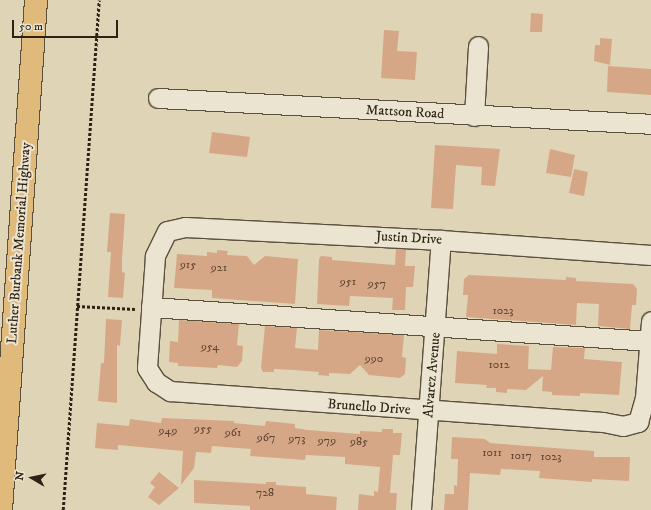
<!DOCTYPE html>
<html>
<head>
<meta charset="utf-8">
<style>
  body { margin:0 }
  #map { position:relative; width:651px; height:510px; overflow:hidden; background:#dfd5b6; font-family:"IM FELL DW Pica",serif }
  div>[style] { position:absolute }
  .building>* { inset:0; background:#d6a786 }
  .path>* { height:2.5px; margin-top:-1.25px; transform-origin:0; background:repeating-linear-gradient(90deg,#2f2215 0 3px,transparent 0 5px) }
  .roads { filter:drop-shadow(1px 0 #5b4f3d) drop-shadow(-1px 0 #5b4f3d) drop-shadow(0 1px #5b4f3d) drop-shadow(0 -1px #5b4f3d) }
  .minor>* { height:19px; margin:-9.5px; padding:0 9.5px; transform-origin:9.5px; border-radius:9.5px; background:#eae4d0 }
  .highway>* { height:22px; margin:-11px; padding:0 11px; transform-origin:11px; border-radius:11px; background:#e0ba7b }
  span { translate:-50% -50%; white-space:nowrap; text-align:center; line-height:1.15; -webkit-text-stroke:4px #eae4d0; paint-order:stroke }
  .number-label { font-size:12px; color:#594331 }
  .number-label span { -webkit-text-stroke-width:0 }
  .street-label { font-size:14px; color:#2f2215 }
  .north { position:absolute; left:12px; top:458px; width:40px; height:40px; -webkit-text-stroke:3px #eae4d0; paint-order:stroke; rotate:279deg; font-size:11px; font-weight:700; line-height:16px; text-align:center; color:#2f2215 }
  .north::after { content:''; display:block; margin:auto; width:14px; height:18px; background:#2f2215; clip-path:polygon(50% 0,100% 100%,50% 72%,0 100%) }
  .scale { position:absolute; left:12px; top:20px; width:106px; height:18px; box-sizing:border-box; border:2px solid #2f2215; border-top:0; padding-left:5px; font-size:12px; line-height:14px; white-space:nowrap; color:#2f2215; -webkit-text-stroke:3px #eae4d0; paint-order:stroke }
</style>
</head>
<body>
<div id="map">
  <div class="building">
    <i style="clip-path:polygon(531px 13px,543px 14px,542px 32px,530px 32px)"></i>
    <i style="clip-path:polygon(384px 30px,399px 31px,397px 51px,417px 52px,415px 80px,381px 78px)"></i>
    <i style="clip-path:polygon(600px 38px,612px 39px,610px 65px,594px 61px,595px 45px,600px 45px)"></i>
    <i style="clip-path:polygon(608px 66px,651px 69px,651px 95px,607px 92px)"></i>
    <i style="clip-path:polygon(212px 132px,250px 137px,247px 157px,209px 153px)"></i>
    <i style="clip-path:polygon(435px 145px,500px 149px,495px 186px,481px 185px,482px 167px,456px 165px,453px 209px,431px 208px)"></i>
    <i style="clip-path:polygon(550px 149px,575px 155px,571px 177px,546px 173px)"></i>
    <i style="clip-path:polygon(574px 169px,588px 172px,584px 196px,569px 193px)"></i>
    <i style="clip-path:polygon(110px 213px,125px 214px,122px 260px,122px 272px,125px 273px,123px 298px,108px 297px,111px 252px,107px 252px)"></i>
    <i style="clip-path:polygon(396px 249px,406px 249px,405px 266px,415px 266px,413px 287px,406px 287px,405px 310px,392px 310px,393px 298px,350px 296px,349px 306px,317px 304px,319px 259px,321px 256px,332px 257px,332px 260px,395px 265px)"></i>
    <i style="clip-path:polygon(217px 250px,228px 251px,227px 255px,247px 256px,254px 265px,265px 256px,298px 259px,295px 304px,212px 298px,212px 290px,174px 288px,177px 254px,207px 256px,207px 252px,217px 253px)"></i>
    <i style="clip-path:polygon(469px 275px,566px 280px,566px 277px,576px 278px,576px 281px,633px 284px,637px 289px,636px 305px,632px 305px,630px 329px,598px 326px,599px 304px,577px 303px,576px 325px,466px 317px,468px 295px,463px 295px,464px 279px)"></i>
    <i style="clip-path:polygon(106px 319px,122px 320px,120px 346px,117px 345px,117px 403px,98px 401px,101px 363px,104px 363px)"></i>
    <i style="clip-path:polygon(179px 320px,239px 324px,237px 345px,243px 346px,242px 361px,237px 367px,218px 365px,217px 368px,178px 366px,178px 363px,169px 362px,170px 341px,178px 342px)"></i>
    <i style="clip-path:polygon(265px 326px,297px 328px,295px 348px,318px 350px,319px 330px,404px 335px,402px 357px,406px 358px,405px 374px,400px 378px,369px 375px,360px 365px,350px 374px,329px 373px,329px 376px,318px 375px,319px 372px,294px 370px,274px 369px,274px 372px,263px 372px,261px 368px)"></i>
    <i style="clip-path:polygon(497px 344px,529px 346px,528px 369px,551px 370px,553px 347px,585px 348px,584px 359px,622px 362px,619px 395px,580px 393px,580px 396px,552px 395px,552px 392px,542px 391px,543px 376px,526px 390px,507px 389px,507px 393px,496px 392px,496px 388px,486px 388px,487px 385px,455px 383px,457px 351px,497px 354px)"></i>
    <i style="clip-path:polygon(162px 418px,234px 421px,234px 423px,265px 426px,266px 421px,295px 424px,295px 428px,308px 430px,360px 434px,360px 431px,382px 432px,382px 429px,393px 429px,393px 433px,402px 433px,400px 455px,393px 455px,390px 493px,397px 493px,396px 510px,358px 510px,359px 494px,374px 496px,374px 491px,378px 492px,380px 467px,345px 464px,345px 457px,306px 455px,305px 460px,250px 456px,251px 449px,212px 446px,211px 453px,196px 452px,194px 468px,181px 485px,183px 451px,118px 445px,118px 450px,95px 448px,97px 423px,129px 426px,130px 419px,161px 423px)"></i>
    <i style="clip-path:polygon(452px 437px,485px 439px,490px 443px,502px 444px,594px 451px,594px 457px,630px 457px,629px 481px,592px 479px,592px 482px,539px 478px,540px 471px,501px 469px,500px 475px,470px 473px,468px 510px,444px 510px,445px 494px,454px 494px,454px 485px,457px 486px,458px 459px,451px 459px)"></i>
    <i style="clip-path:polygon(159px 472px,179px 488px,159px 505px,148px 497px,155px 487px,150px 483px)"></i>
    <i style="clip-path:polygon(194px 480px,266px 484px,266px 482px,276px 482px,276px 485px,306px 487px,306px 494px,337px 497px,336px 510px,250px 510px,250px 506px,194px 503px)"></i>
  </div>
  <div class="path">
    <i style="left:77px;top:306px;width:58px;rotate:3deg"></i>
    <i style="left:63px;top:510px;width:511px;rotate:-85.96deg"></i>
  </div>
  <div class="roads">
    <div class="minor">
      <i style="left:158px;top:98px;width:494px;rotate:3deg"></i>
      <i style="left:474px;top:116px;width:70px;rotate:-86.7deg"></i>
      <i style="left:651px;top:255px;width:211px;rotate:-175.9deg"></i>
      <i style="left:441px;top:240px;width:256px;rotate:-177.1deg"></i>
      <i style="left:185px;top:227px;width:18px;rotate:167deg"></i>
      <i style="left:167px;top:231px;width:28px;rotate:116deg"></i>
      <i style="left:155px;top:256px;width:112px;rotate:94.1deg"></i>
      <i style="left:147px;top:368px;width:17px;rotate:57deg"></i>
      <i style="left:156px;top:382px;width:17px;rotate:33deg"></i>
      <i style="left:170px;top:391px;width:434px;rotate:4.1deg"></i>
      <i style="left:603px;top:422px;width:20px;rotate:11deg"></i>
      <i style="left:623px;top:426px;width:16px;rotate:-15deg"></i>
      <i style="left:638px;top:422px;width:25px;rotate:-74deg"></i>
      <i style="left:645px;top:398px;width:77px;rotate:-85.5deg"></i>
      <i style="left:151px;top:307px;width:500px;rotate:3.9deg"></i>
      <i style="left:421px;top:510px;width:271px;rotate:-85.8deg"></i>
    </div>
    <div class="highway">
      <i style="left:1px;top:510px;width:511px;rotate:-86.07deg"></i>
    </div>
  </div>
  <div class="number-label">
    <span style="left:188px;top:265px">915</span>
    <span style="left:219px;top:268px">921</span>
    <span style="left:348px;top:282px">951</span>
    <span style="left:377px;top:284px">957</span>
    <span style="left:503px;top:311px">1023</span>
    <span style="left:210px;top:347px">954</span>
    <span style="left:374px;top:359px">990</span>
    <span style="left:499px;top:365px">1012</span>
    <span style="left:203px;top:429px">955</span>
    <span style="left:168px;top:431px">949</span>
    <span style="left:233px;top:433px">961</span>
    <span style="left:266px;top:438px">967</span>
    <span style="left:297px;top:439px">973</span>
    <span style="left:327px;top:441px">979</span>
    <span style="left:359px;top:442px">985</span>
    <span style="left:492px;top:453px">1011</span>
    <span style="left:521px;top:456px">1017</span>
    <span style="left:551px;top:457px">1023</span>
    <span style="left:265px;top:493px">728</span>
  </div>
  <div class="street-label">
    <span style="left:405px;top:112px;rotate:3deg">Mattson Road</span>
    <span style="left:409px;top:238px;rotate:3deg">Justin Drive</span>
    <span style="left:19px;top:243px;rotate:-86deg">Luther Burbank Memorial Highway</span>
    <span style="left:432px;top:375px;rotate:-85deg">Alvarez Avenue</span>
    <span style="left:369px;top:407px;rotate:4deg">Brunello Drive</span>
  </div>
  <div class="north">N</div>
  <div class="scale">50 m</div>
</div>
</body>
</html>
